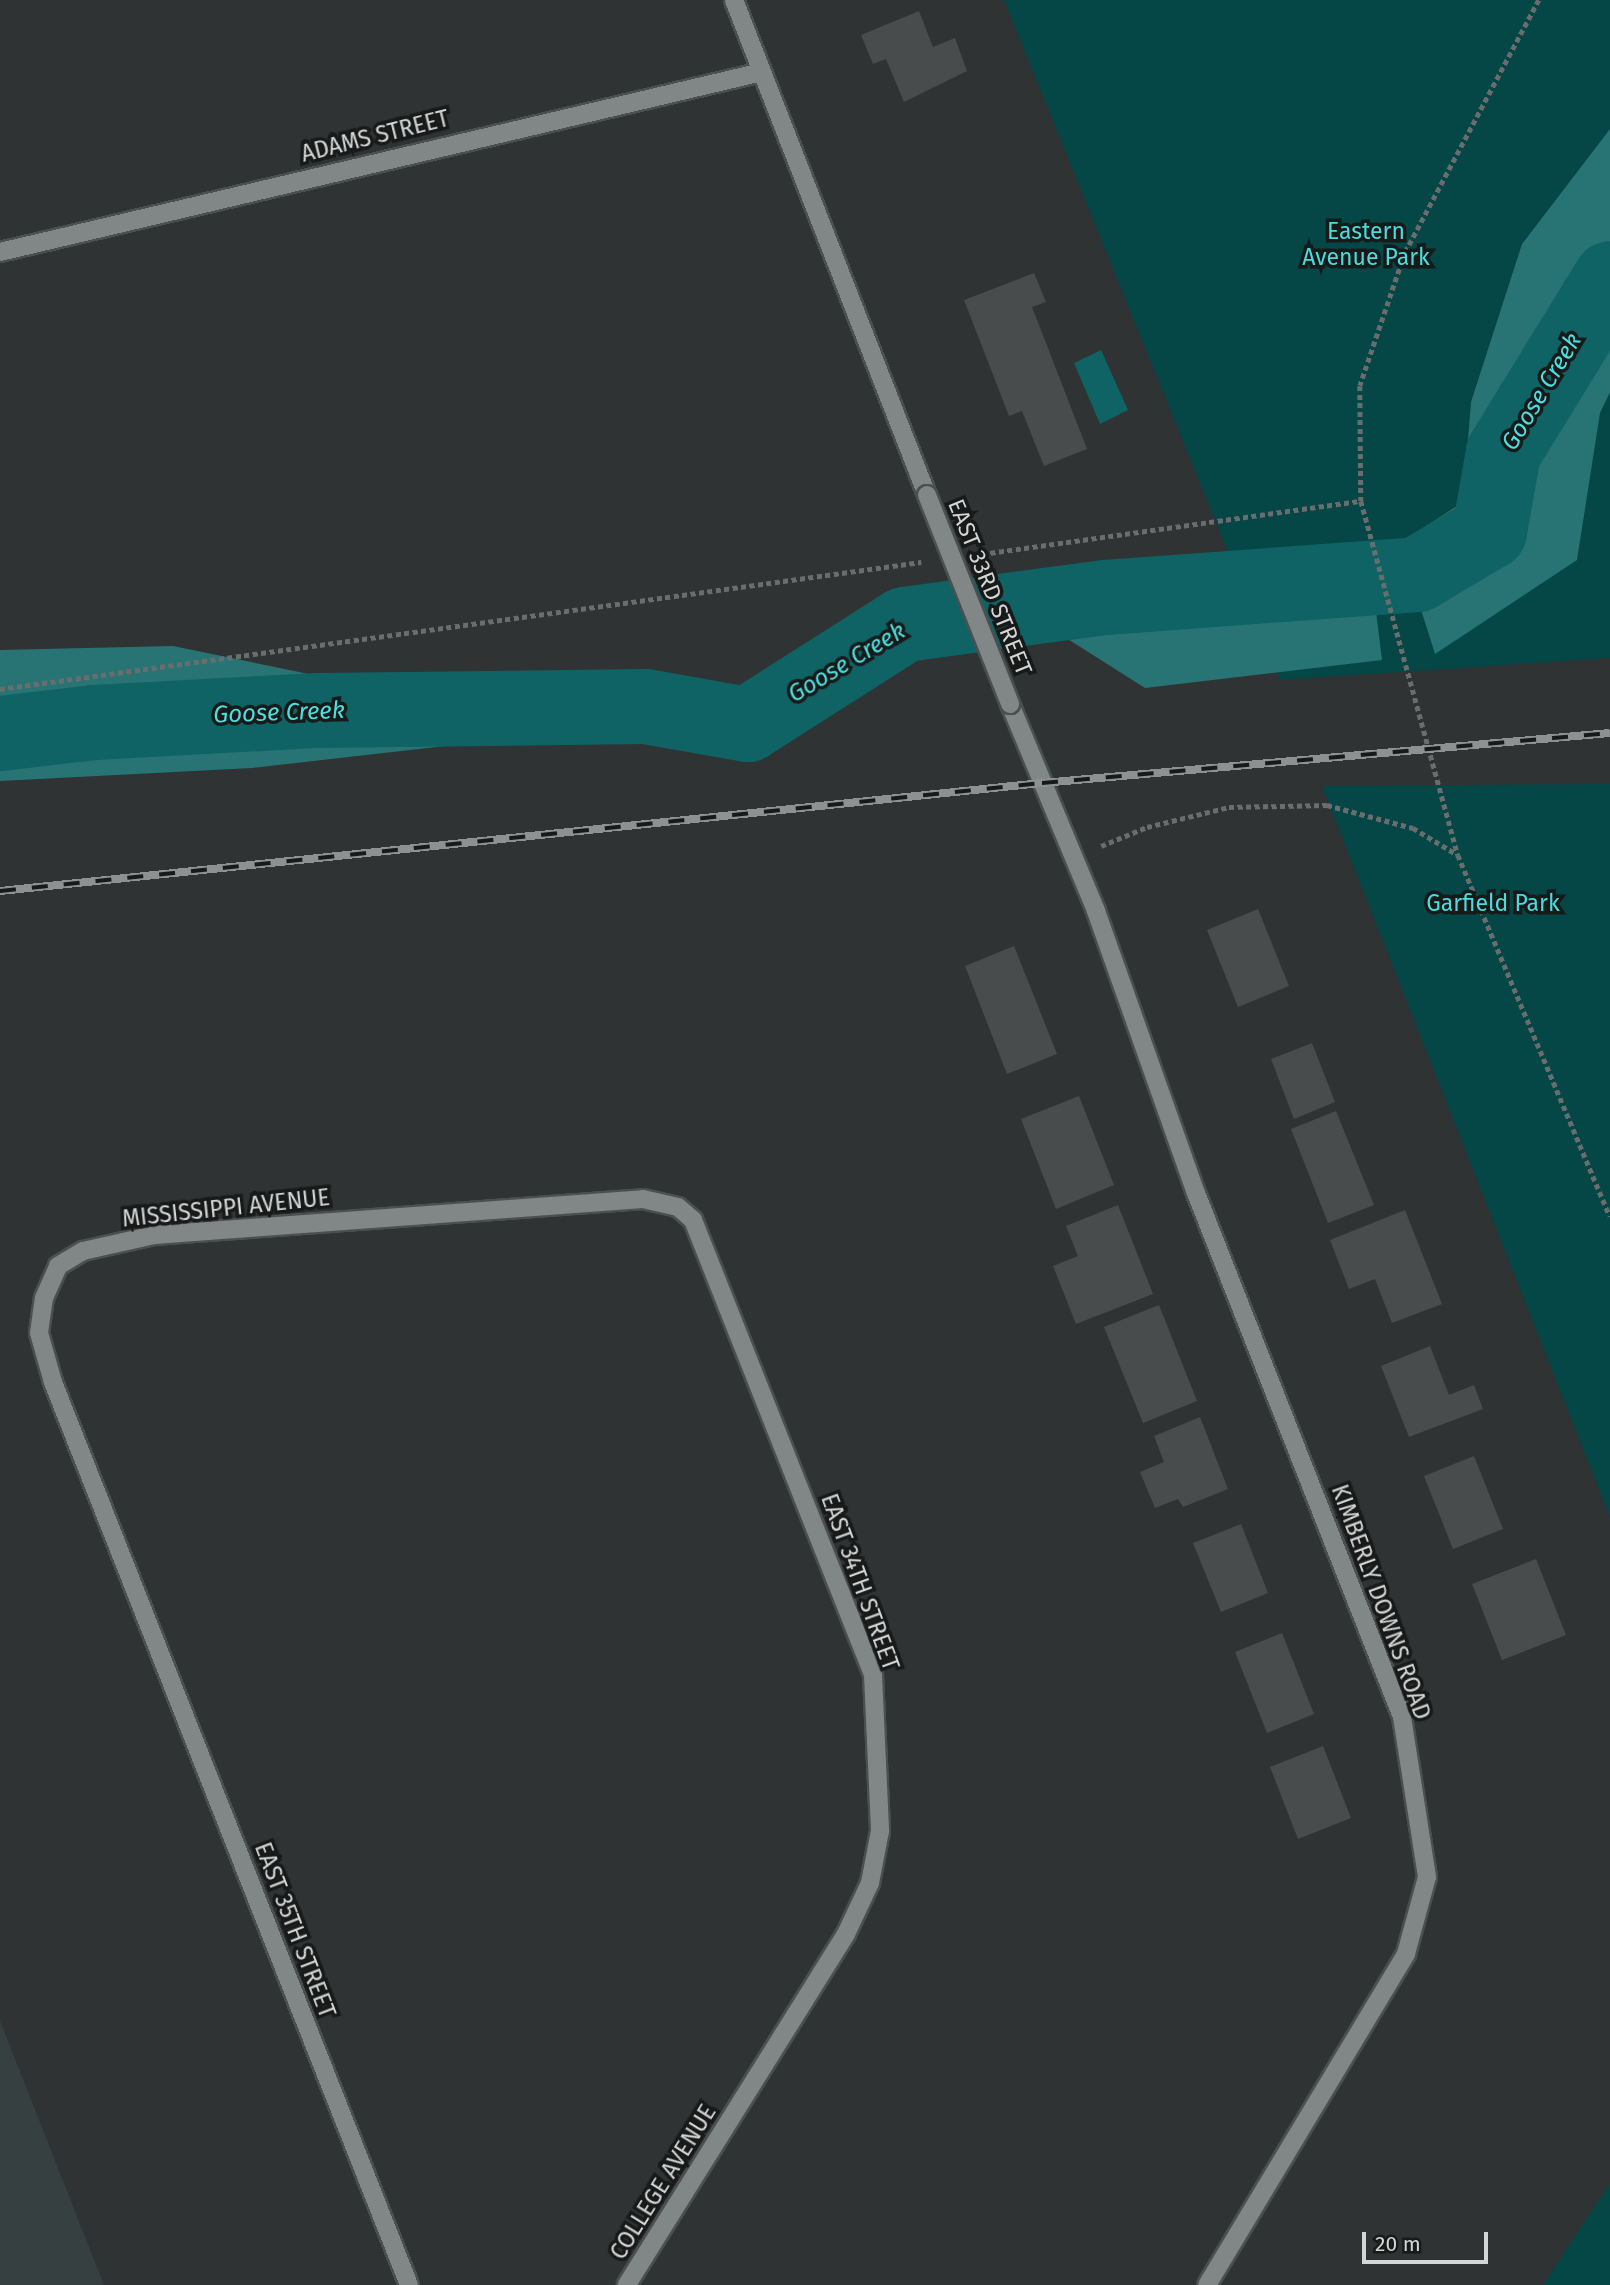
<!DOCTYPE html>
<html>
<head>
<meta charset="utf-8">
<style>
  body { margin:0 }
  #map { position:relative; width:1610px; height:2285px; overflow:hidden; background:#2f3333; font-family:"Fira Sans",sans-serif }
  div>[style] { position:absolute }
  .built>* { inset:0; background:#364040 }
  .green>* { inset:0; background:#054646 }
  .forest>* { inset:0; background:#287475 }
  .water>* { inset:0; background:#0f6364 }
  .river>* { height:75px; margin:-37.5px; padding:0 37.5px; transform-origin:37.5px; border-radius:37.5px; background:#0f6364 }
  .building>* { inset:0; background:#484c4c }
  .path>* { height:4.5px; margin-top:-2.25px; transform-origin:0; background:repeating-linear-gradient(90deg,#696d6d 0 5px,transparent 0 8.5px) }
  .roads { filter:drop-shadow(2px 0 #4c4f4f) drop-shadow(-2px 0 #4c4f4f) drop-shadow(0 2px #4c4f4f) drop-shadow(0 -2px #4c4f4f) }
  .minor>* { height:18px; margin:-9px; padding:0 9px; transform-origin:9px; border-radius:9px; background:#818686 }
  .rail>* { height:8px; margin-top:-4px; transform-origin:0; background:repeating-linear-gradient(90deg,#181a1a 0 16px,#8e9191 0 32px); box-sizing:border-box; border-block:2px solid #8e9191 }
  .bridges { filter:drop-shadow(2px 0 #4c4f4f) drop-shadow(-2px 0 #4c4f4f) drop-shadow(0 2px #4c4f4f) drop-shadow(0 -2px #4c4f4f) }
  .minor-bridge>* { height:18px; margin:-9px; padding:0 9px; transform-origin:9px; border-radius:9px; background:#818686 }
  span { translate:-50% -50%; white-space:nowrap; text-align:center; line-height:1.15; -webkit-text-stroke:7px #181a1a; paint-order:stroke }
  .street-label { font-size:23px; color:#d4d6d6 }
  .park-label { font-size:23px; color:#49dcdd }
  .water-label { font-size:24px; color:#4cdfdf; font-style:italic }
  .scale { position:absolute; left:1362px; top:2232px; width:126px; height:32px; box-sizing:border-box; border:4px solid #d4d6d6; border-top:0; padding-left:9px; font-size:21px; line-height:24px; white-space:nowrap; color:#d4d6d6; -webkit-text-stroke:5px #181a1a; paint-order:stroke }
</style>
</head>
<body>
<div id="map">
  <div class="built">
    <i style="clip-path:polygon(0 2021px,104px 2285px,0 2285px)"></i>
  </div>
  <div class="green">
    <i style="clip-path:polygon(1004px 0,1610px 0,1610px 658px,1280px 680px)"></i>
    <i style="clip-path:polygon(1610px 784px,1610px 1517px,1322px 786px)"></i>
    <i style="clip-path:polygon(1610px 2183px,1610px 2285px,1543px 2285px)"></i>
  </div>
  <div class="forest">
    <i style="clip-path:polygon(1610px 129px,1610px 392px,1600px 413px,1577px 560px,1435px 654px,1400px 543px,1463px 502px,1471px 402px,1522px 244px)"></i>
    <i style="clip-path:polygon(1375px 603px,1382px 660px,1145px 688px,1052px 629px)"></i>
    <i style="clip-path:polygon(173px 646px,479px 709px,445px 746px,252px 768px,0 781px,0 650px)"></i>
  </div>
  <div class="water">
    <i style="clip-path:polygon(1101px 350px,1128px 410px,1100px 424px,1074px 363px)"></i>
  </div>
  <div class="river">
    <i style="left:0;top:733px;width:95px;rotate:-6.7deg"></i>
    <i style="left:94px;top:722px;width:224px;rotate:-3.1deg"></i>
    <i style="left:318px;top:710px;width:327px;rotate:-0.7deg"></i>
    <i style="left:645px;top:706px;width:104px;rotate:10deg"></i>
    <i style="left:747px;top:724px;width:186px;rotate:-32.5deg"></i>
    <i style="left:904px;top:624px;width:203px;rotate:-7.7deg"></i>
    <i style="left:1105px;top:597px;width:313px;rotate:-4.2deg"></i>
    <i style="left:1417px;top:574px;width:84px;rotate:-30.8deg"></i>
    <i style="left:1489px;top:531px;width:80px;rotate:-80deg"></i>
    <i style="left:1503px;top:452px;width:204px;rotate:-58.4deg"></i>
  </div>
  <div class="building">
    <i style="clip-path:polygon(919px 11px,933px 47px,955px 38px,967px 71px,904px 102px,886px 59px,873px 64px,861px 35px)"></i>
    <i style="clip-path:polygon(1034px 273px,1046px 302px,1032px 307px,1087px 449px,1044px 466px,1022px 411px,1009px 416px,964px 300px)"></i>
    <i style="clip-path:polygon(1258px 909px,1289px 986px,1238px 1007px,1207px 930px)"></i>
    <i style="clip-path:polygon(1014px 946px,1057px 1054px,1007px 1074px,965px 966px)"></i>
    <i style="clip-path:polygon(1312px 1043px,1335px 1102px,1294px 1119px,1271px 1059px)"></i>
    <i style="clip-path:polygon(1079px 1096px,1114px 1185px,1056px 1209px,1021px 1119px)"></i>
    <i style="clip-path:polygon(1336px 1111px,1374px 1205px,1328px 1223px,1291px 1129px)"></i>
    <i style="clip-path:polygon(1118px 1205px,1153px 1294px,1076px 1324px,1053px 1266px,1078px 1256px,1066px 1226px)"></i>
    <i style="clip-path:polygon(1405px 1210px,1442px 1304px,1392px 1323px,1375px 1279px,1349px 1289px,1330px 1240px)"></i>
    <i style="clip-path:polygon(1159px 1305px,1197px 1401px,1143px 1423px,1104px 1327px)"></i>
    <i style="clip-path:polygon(1430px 1346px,1449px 1395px,1474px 1385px,1483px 1409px,1409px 1437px,1381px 1366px)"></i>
    <i style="clip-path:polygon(1200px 1417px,1228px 1489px,1183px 1507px,1178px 1499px,1155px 1508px,1140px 1472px,1164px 1462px,1154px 1436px)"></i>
    <i style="clip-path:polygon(1474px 1456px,1503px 1529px,1453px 1549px,1424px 1476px)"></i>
    <i style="clip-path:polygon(1241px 1524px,1268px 1593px,1221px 1612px,1193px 1543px)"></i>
    <i style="clip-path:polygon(1536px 1559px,1566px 1635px,1502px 1660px,1472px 1584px)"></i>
    <i style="clip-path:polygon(1282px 1633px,1314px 1714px,1267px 1733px,1235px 1652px)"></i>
    <i style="clip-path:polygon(1323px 1746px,1351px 1818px,1298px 1839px,1270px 1767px)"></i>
  </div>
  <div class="path">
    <i style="left:1539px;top:0;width:286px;rotate:117.9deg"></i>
    <i style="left:1405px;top:253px;width:140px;rotate:108.7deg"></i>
    <i style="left:1360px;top:386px;width:115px;rotate:89.5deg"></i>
    <i style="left:1361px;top:501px;width:367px;rotate:74.7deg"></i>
    <i style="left:1458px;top:855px;width:392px;rotate:67.2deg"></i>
    <i style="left:982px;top:554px;width:383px;rotate:-8deg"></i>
    <i style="left:0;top:689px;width:930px;rotate:-7.85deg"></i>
    <i style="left:1101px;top:846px;width:50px;rotate:-22.4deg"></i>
    <i style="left:1147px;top:827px;width:84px;rotate:-13.7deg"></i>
    <i style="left:1229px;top:807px;width:98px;rotate:-1.2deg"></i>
    <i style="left:1327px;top:805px;width:89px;rotate:15deg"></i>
    <i style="left:1413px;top:828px;width:52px;rotate:31deg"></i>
  </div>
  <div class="roads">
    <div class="minor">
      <i style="left:734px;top:0;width:531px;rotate:68.7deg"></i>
      <i style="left:0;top:252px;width:783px;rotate:-13.29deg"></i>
      <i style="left:1010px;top:704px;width:224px;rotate:67.4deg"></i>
      <i style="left:1096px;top:911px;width:299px;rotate:70.5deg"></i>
      <i style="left:1196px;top:1193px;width:563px;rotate:68.54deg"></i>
      <i style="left:1402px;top:1717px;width:162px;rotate:81.1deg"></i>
      <i style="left:1427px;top:1877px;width:80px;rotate:105.3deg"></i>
      <i style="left:1406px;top:1954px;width:386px;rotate:121deg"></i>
      <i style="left:409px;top:2285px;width:971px;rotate:-111.52deg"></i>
      <i style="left:53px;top:1382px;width:51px;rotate:-105.9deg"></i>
      <i style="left:39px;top:1333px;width:35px;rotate:-82deg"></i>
      <i style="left:44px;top:1298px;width:35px;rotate:-66deg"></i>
      <i style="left:58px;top:1266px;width:29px;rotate:-31deg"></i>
      <i style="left:83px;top:1251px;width:73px;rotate:-12.7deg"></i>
      <i style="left:154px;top:1235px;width:490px;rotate:-4.2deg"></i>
      <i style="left:643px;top:1199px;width:36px;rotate:13deg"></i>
      <i style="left:678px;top:1207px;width:20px;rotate:41deg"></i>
      <i style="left:693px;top:1220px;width:489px;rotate:68.4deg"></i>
      <i style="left:873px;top:1675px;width:156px;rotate:87.4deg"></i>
      <i style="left:880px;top:1831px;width:53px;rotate:100.9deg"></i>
      <i style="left:870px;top:1883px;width:56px;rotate:115.2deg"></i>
      <i style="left:846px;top:1934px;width:414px;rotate:122deg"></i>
    </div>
  </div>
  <div class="rail">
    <i style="left:0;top:891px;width:1048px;rotate:-5.92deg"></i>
    <i style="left:1042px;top:783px;width:570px;rotate:-5.03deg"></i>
  </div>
  <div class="bridges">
    <div class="minor-bridge">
      <i style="left:927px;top:495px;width:225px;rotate:68.3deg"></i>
    </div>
  </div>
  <div class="street-label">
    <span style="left:375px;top:136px;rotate:-14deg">ADAMS STREET</span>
    <span style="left:990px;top:587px;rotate:68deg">EAST 33RD STREET</span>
    <span style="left:226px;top:1208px;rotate:-6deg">MISSISSIPPI AVENUE</span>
    <span style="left:860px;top:1582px;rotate:70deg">EAST 34TH STREET</span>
    <span style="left:1381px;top:1602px;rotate:70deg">KIMBERLY DOWNS ROAD</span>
    <span style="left:295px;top:1930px;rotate:69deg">EAST 35TH STREET</span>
    <span style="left:663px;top:2182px;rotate:-58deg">COLLEGE AVENUE</span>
  </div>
  <div class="park-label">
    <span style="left:1366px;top:244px">Eastern<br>Avenue Park</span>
    <span style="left:1493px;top:903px">Garfield Park</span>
  </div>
  <div class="water-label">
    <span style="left:1542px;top:392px;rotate:-59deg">Goose Creek</span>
    <span style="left:847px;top:663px;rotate:-31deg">Goose Creek</span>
    <span style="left:279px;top:713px;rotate:-2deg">Goose Creek</span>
  </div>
  <div class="scale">20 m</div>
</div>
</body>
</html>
